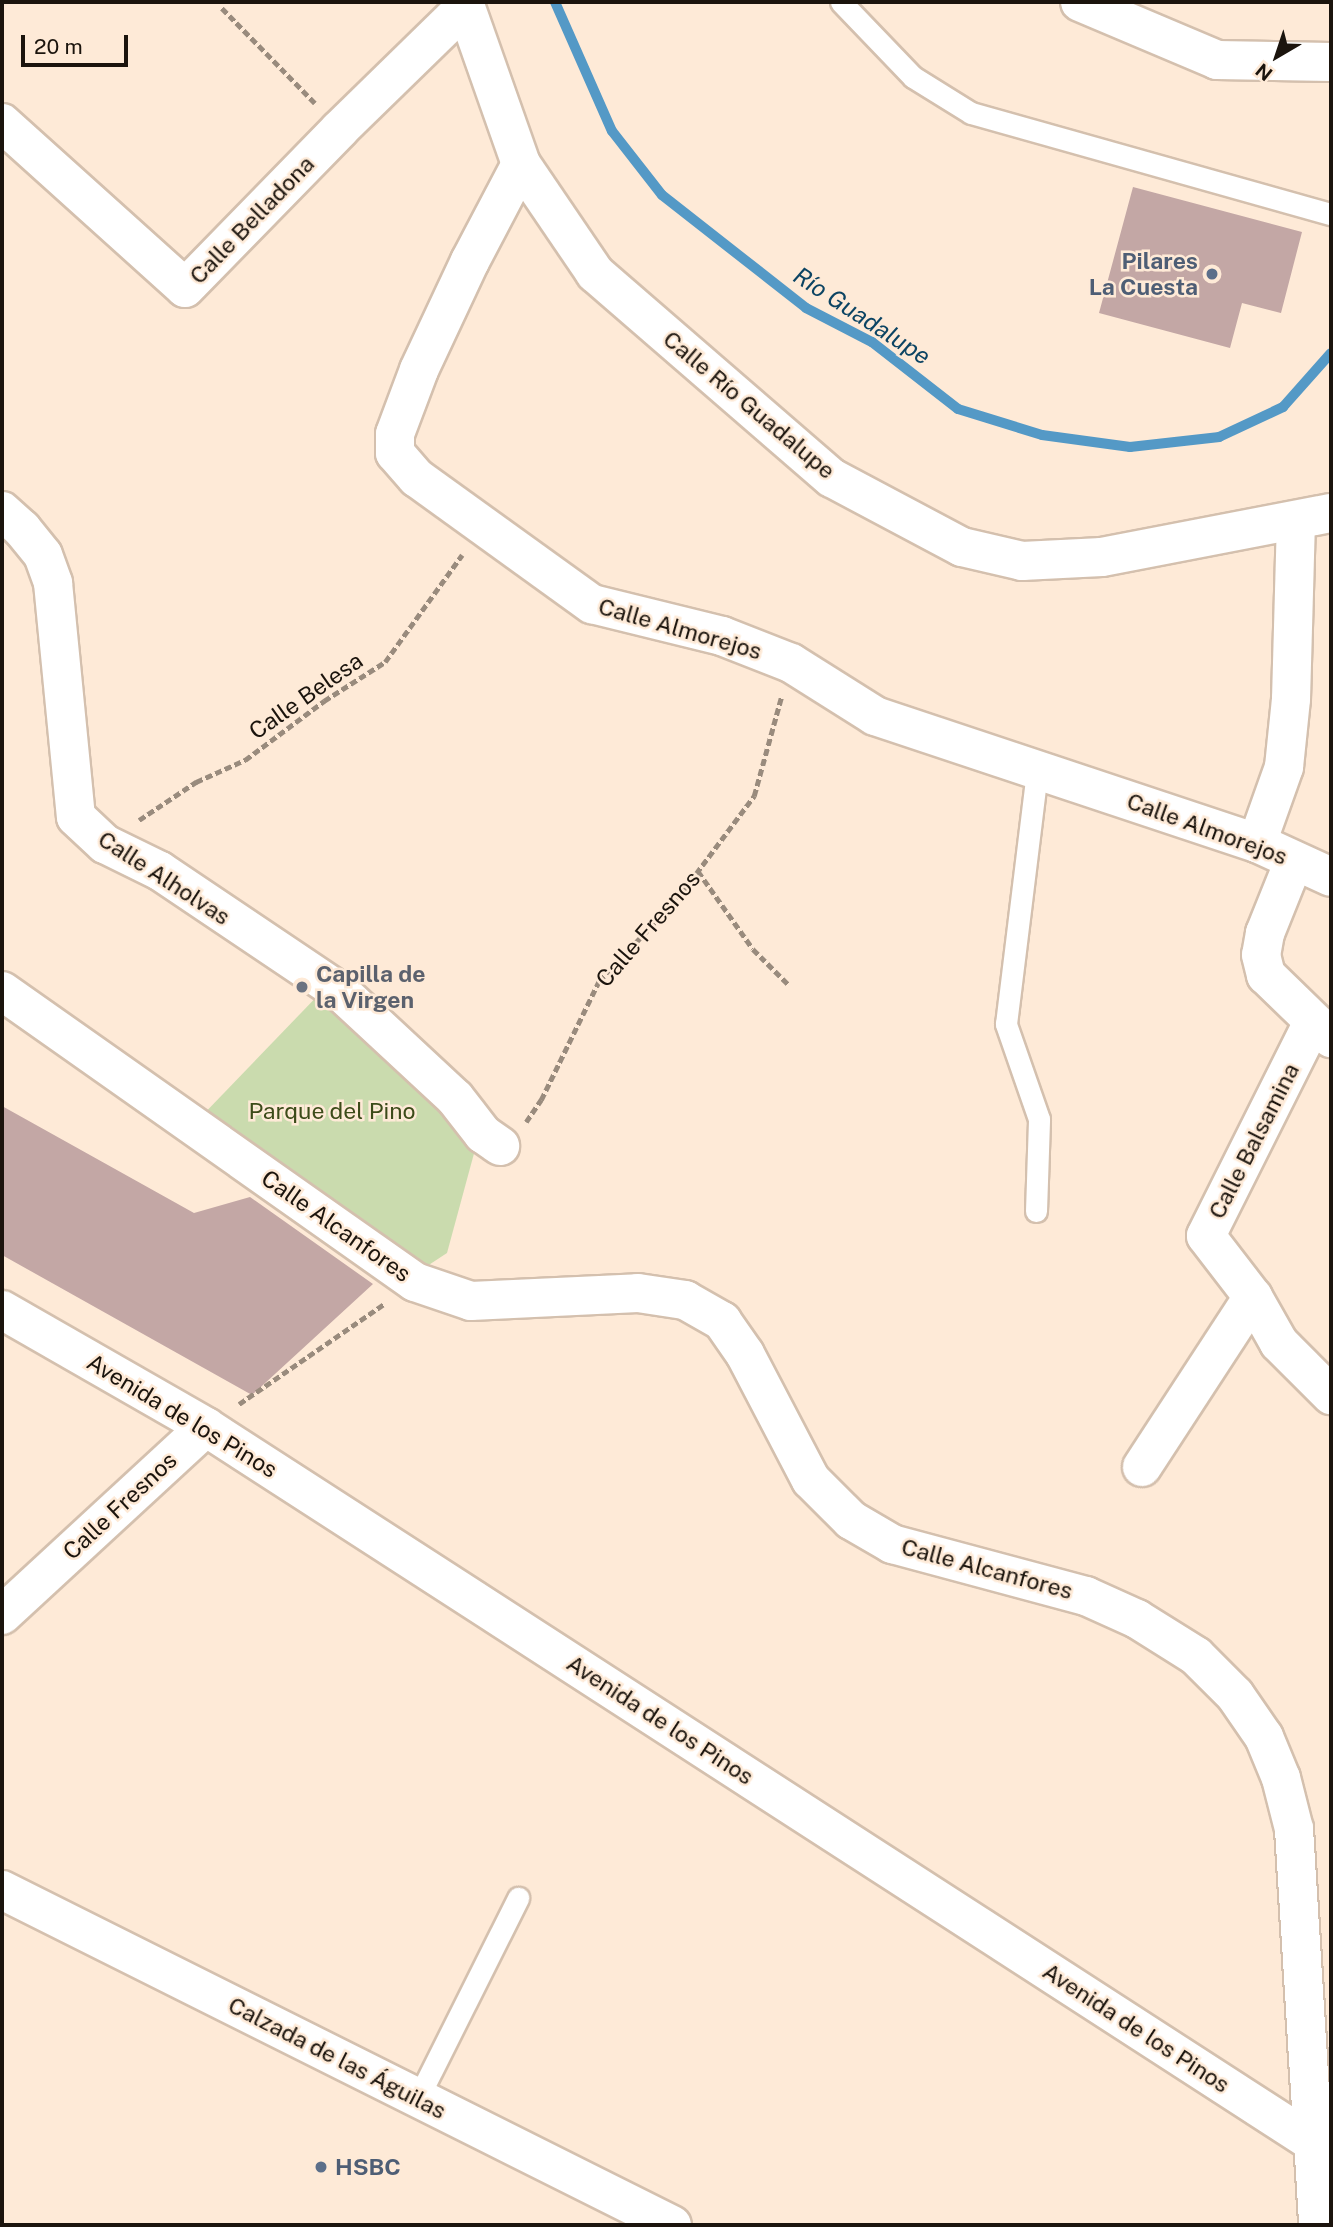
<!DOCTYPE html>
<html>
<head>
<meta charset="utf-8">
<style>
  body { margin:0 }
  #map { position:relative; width:1333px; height:2227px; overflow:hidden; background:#feead7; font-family:"Public Sans",sans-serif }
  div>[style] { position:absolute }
  .green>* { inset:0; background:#cadbae }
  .stream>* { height:10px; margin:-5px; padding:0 5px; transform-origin:5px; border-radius:5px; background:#5499c6 }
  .building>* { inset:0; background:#c3a7a5 }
  .path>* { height:4.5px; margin-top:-2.25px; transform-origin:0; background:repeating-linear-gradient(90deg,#998b7d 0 7px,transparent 0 10.5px) }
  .roads { filter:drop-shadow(2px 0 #d4c0ae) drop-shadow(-2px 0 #d4c0ae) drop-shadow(0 2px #d4c0ae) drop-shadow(0 -2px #d4c0ae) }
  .lane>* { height:21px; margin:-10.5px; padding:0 10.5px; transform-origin:10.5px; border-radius:10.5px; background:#fff }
  .street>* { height:38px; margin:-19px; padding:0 19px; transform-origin:19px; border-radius:19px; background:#fff }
  .secondary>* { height:38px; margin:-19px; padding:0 19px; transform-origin:19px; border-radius:19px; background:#fff }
  .dots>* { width:19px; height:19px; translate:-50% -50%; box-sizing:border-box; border:4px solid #feead7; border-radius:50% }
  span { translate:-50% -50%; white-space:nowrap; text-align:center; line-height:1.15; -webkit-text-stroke:5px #feead7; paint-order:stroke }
  .street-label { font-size:23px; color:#1b140d }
  .service-label { font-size:23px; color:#4e5e75; font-weight:700 }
  .right { translate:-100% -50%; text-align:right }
  .left { translate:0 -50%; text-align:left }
  .worship-label { font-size:23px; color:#5b616d; font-weight:700 }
  .park-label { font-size:23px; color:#3c4b19 }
  .water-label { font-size:24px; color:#0c4463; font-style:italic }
  .frame { position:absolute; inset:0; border:4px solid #1b140d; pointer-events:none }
  .north { position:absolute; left:1242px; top:21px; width:70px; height:70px; -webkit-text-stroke:5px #feead7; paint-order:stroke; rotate:219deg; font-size:19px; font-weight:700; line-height:28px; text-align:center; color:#1b140d }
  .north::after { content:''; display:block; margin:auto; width:24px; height:32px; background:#1b140d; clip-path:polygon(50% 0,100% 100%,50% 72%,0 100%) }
  .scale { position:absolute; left:21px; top:35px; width:107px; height:32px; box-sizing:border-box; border:4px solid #1b140d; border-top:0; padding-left:9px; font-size:21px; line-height:24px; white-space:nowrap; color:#1b140d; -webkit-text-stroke:5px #feead7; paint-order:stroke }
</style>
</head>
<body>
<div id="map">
  <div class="green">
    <i style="clip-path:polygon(326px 987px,479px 1135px,447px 1253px,415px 1274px,197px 1121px)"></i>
  </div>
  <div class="stream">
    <i style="left:555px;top:2px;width:141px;rotate:66.2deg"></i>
    <i style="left:612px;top:131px;width:81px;rotate:52deg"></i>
    <i style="left:662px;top:195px;width:183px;rotate:38.1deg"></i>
    <i style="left:806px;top:308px;width:74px;rotate:27.3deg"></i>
    <i style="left:872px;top:342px;width:109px;rotate:37.9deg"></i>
    <i style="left:958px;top:409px;width:88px;rotate:17.2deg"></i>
    <i style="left:1042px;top:435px;width:89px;rotate:7.8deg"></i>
    <i style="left:1130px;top:447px;width:90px;rotate:-6.4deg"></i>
    <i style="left:1219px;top:437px;width:71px;rotate:-25.1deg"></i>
    <i style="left:1283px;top:407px;width:72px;rotate:-48.4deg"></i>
  </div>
  <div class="building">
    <i style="clip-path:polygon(1133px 187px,1302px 232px,1281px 313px,1242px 303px,1230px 348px,1099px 313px)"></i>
    <i style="clip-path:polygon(2px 1106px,194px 1213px,250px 1197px,373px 1284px,252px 1395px,2px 1255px)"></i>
  </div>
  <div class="path">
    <i style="left:222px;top:8px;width:133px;rotate:45.6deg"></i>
    <i style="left:139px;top:820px;width:69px;rotate:-33.7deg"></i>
    <i style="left:196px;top:782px;width:54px;rotate:-24.2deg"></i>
    <i style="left:245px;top:760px;width:99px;rotate:-36.8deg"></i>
    <i style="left:324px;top:701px;width:72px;rotate:-32.6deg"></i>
    <i style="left:385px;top:662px;width:132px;rotate:-54.3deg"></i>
    <i style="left:698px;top:871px;width:95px;rotate:54.8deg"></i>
    <i style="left:753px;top:949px;width:51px;rotate:45deg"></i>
    <i style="left:526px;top:1122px;width:27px;rotate:-56deg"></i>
    <i style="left:541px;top:1100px;width:132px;rotate:-64deg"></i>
    <i style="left:599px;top:981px;width:113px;rotate:-46.4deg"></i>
    <i style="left:677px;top:899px;width:129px;rotate:-53.2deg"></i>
    <i style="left:754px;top:796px;width:102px;rotate:-74.6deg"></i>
    <i style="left:239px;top:1404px;width:176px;rotate:-34.6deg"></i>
  </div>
  <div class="roads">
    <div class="lane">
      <i style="left:841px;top:2px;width:104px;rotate:46.2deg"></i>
      <i style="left:913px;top:77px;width:68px;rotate:31.8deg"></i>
      <i style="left:971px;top:113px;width:374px;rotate:15.7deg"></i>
      <i style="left:1036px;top:1211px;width:92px;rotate:-88.1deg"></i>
      <i style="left:1039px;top:1119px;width:101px;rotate:-109.2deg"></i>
      <i style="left:1006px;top:1024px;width:254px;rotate:-83deg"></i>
      <i style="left:418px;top:2098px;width:224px;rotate:-63.4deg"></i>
    </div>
    <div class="street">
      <i style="left:464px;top:2px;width:172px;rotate:70.6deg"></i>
      <i style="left:521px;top:164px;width:132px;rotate:55.8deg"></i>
      <i style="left:595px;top:273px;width:313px;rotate:40.9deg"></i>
      <i style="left:832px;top:478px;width:147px;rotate:28deg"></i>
      <i style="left:962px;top:547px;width:62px;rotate:13.1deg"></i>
      <i style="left:1022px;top:561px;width:80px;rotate:-2.9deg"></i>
      <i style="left:1102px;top:557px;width:233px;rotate:-10.9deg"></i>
      <i style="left:1080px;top:2px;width:149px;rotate:22.9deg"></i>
      <i style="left:1217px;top:60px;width:114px;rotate:1deg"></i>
      <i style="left:2px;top:123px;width:246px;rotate:42deg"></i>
      <i style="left:185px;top:288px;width:222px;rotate:-45.7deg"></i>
      <i style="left:340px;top:129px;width:173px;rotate:-44.3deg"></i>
      <i style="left:521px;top:164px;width:110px;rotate:117.7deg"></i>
      <i style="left:470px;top:261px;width:120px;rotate:115.1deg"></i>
      <i style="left:419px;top:370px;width:68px;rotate:110.6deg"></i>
      <i style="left:395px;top:434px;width:19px;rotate:90deg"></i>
      <i style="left:395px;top:453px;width:33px;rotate:49deg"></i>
      <i style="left:417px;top:478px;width:216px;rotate:35.8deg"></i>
      <i style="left:592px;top:604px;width:134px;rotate:13.8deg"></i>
      <i style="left:722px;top:636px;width:74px;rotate:21.4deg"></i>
      <i style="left:791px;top:663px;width:99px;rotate:32.2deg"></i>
      <i style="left:875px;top:716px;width:403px;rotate:18.4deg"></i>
      <i style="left:1257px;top:843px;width:81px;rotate:24.7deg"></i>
      <i style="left:2px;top:511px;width:27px;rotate:42deg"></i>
      <i style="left:22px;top:529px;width:33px;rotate:51deg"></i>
      <i style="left:43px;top:555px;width:30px;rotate:70deg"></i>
      <i style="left:53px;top:583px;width:235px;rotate:84.4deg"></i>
      <i style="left:76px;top:817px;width:40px;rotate:43deg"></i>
      <i style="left:105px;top:844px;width:61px;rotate:26.1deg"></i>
      <i style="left:160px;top:871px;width:220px;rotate:33.9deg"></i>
      <i style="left:343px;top:994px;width:153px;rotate:42.9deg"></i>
      <i style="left:455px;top:1098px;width:46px;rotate:52.1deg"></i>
      <i style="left:483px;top:1134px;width:21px;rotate:35deg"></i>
      <i style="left:1257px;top:843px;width:81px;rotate:-70.4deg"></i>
      <i style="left:1284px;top:767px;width:68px;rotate:-84.1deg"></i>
      <i style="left:1291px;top:699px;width:178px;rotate:-88.4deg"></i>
      <i style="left:1294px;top:861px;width:78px;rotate:111.9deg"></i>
      <i style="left:1265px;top:933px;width:22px;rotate:100deg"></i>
      <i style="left:1261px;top:955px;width:21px;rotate:76deg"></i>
      <i style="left:1266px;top:975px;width:91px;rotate:44.1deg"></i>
      <i style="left:2px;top:991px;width:505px;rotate:35.17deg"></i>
      <i style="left:415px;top:1282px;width:59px;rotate:18.7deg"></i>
      <i style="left:471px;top:1301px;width:167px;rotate:-2.7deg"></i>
      <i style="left:638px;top:1293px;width:48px;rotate:8.5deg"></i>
      <i style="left:685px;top:1300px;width:43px;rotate:29.6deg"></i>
      <i style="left:722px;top:1321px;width:40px;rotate:55.1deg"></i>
      <i style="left:745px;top:1354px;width:142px;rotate:62.4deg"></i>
      <i style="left:811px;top:1480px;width:57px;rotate:45deg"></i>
      <i style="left:851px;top:1520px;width:48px;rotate:30.3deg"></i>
      <i style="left:892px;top:1544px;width:201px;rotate:15deg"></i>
      <i style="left:1086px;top:1596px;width:56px;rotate:24.3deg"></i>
      <i style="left:1137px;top:1619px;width:70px;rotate:32.1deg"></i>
      <i style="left:1196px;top:1656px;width:55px;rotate:45deg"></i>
      <i style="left:1235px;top:1695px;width:51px;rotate:55.4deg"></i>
      <i style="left:1264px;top:1737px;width:44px;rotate:67.5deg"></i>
      <i style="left:1281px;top:1778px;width:53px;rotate:75.7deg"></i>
      <i style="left:1294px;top:1829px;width:397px;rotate:86.5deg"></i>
      <i style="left:1313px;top:1022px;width:239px;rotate:116.6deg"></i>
      <i style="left:1206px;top:1236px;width:77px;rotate:52.4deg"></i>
      <i style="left:1253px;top:1297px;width:53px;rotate:60.5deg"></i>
      <i style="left:1279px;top:1343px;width:74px;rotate:45deg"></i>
      <i style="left:2px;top:1310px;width:235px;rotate:29.8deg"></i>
      <i style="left:206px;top:1427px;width:1316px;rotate:32.87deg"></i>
      <i style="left:1142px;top:1467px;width:203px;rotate:-56.9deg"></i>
      <i style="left:2px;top:1615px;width:277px;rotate:-42.7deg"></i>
    </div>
    <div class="secondary">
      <i style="left:2px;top:1890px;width:749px;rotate:26.57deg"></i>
    </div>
  </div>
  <div class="dots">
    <i style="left:1212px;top:274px;background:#5c6f8a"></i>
    <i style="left:302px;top:987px;background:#6b7280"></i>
    <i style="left:321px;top:2167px;background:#5c6f8a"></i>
  </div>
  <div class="street-label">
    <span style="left:252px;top:220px;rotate:-46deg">Calle Belladona</span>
    <span style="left:749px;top:405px;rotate:40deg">Calle Río Guadalupe</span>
    <span style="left:680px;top:629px;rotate:16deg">Calle Almorejos</span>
    <span style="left:306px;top:696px;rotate:-35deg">Calle Belesa</span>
    <span style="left:1207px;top:829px;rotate:20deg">Calle Almorejos</span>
    <span style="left:164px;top:878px;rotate:33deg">Calle Alholvas</span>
    <span style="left:648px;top:929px;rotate:-49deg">Calle Fresnos</span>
    <span style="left:1254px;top:1141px;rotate:-63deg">Calle Balsamina</span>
    <span style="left:336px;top:1226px;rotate:35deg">Calle Alcanfores</span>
    <span style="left:182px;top:1416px;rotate:31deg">Avenida de los Pinos</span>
    <span style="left:120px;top:1506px;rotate:-43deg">Calle Fresnos</span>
    <span style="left:987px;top:1569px;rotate:15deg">Calle Alcanfores</span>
    <span style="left:660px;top:1720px;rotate:33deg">Avenida de los Pinos</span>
    <span style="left:1136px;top:2028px;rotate:33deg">Avenida de los Pinos</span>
    <span style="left:337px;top:2058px;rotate:27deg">Calzada de las Águilas</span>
  </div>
  <div class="service-label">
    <span class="right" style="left:1198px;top:274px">Pilares<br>La Cuesta</span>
    <span class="left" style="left:335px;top:2167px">HSBC</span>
  </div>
  <div class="worship-label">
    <span class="left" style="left:316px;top:987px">Capilla de<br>la Virgen</span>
  </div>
  <div class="park-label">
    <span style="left:332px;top:1111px">Parque del Pino</span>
  </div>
  <div class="water-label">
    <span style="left:862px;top:316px;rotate:33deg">Río Guadalupe</span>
  </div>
  <div class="frame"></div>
  <div class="north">N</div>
  <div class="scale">20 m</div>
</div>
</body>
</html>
